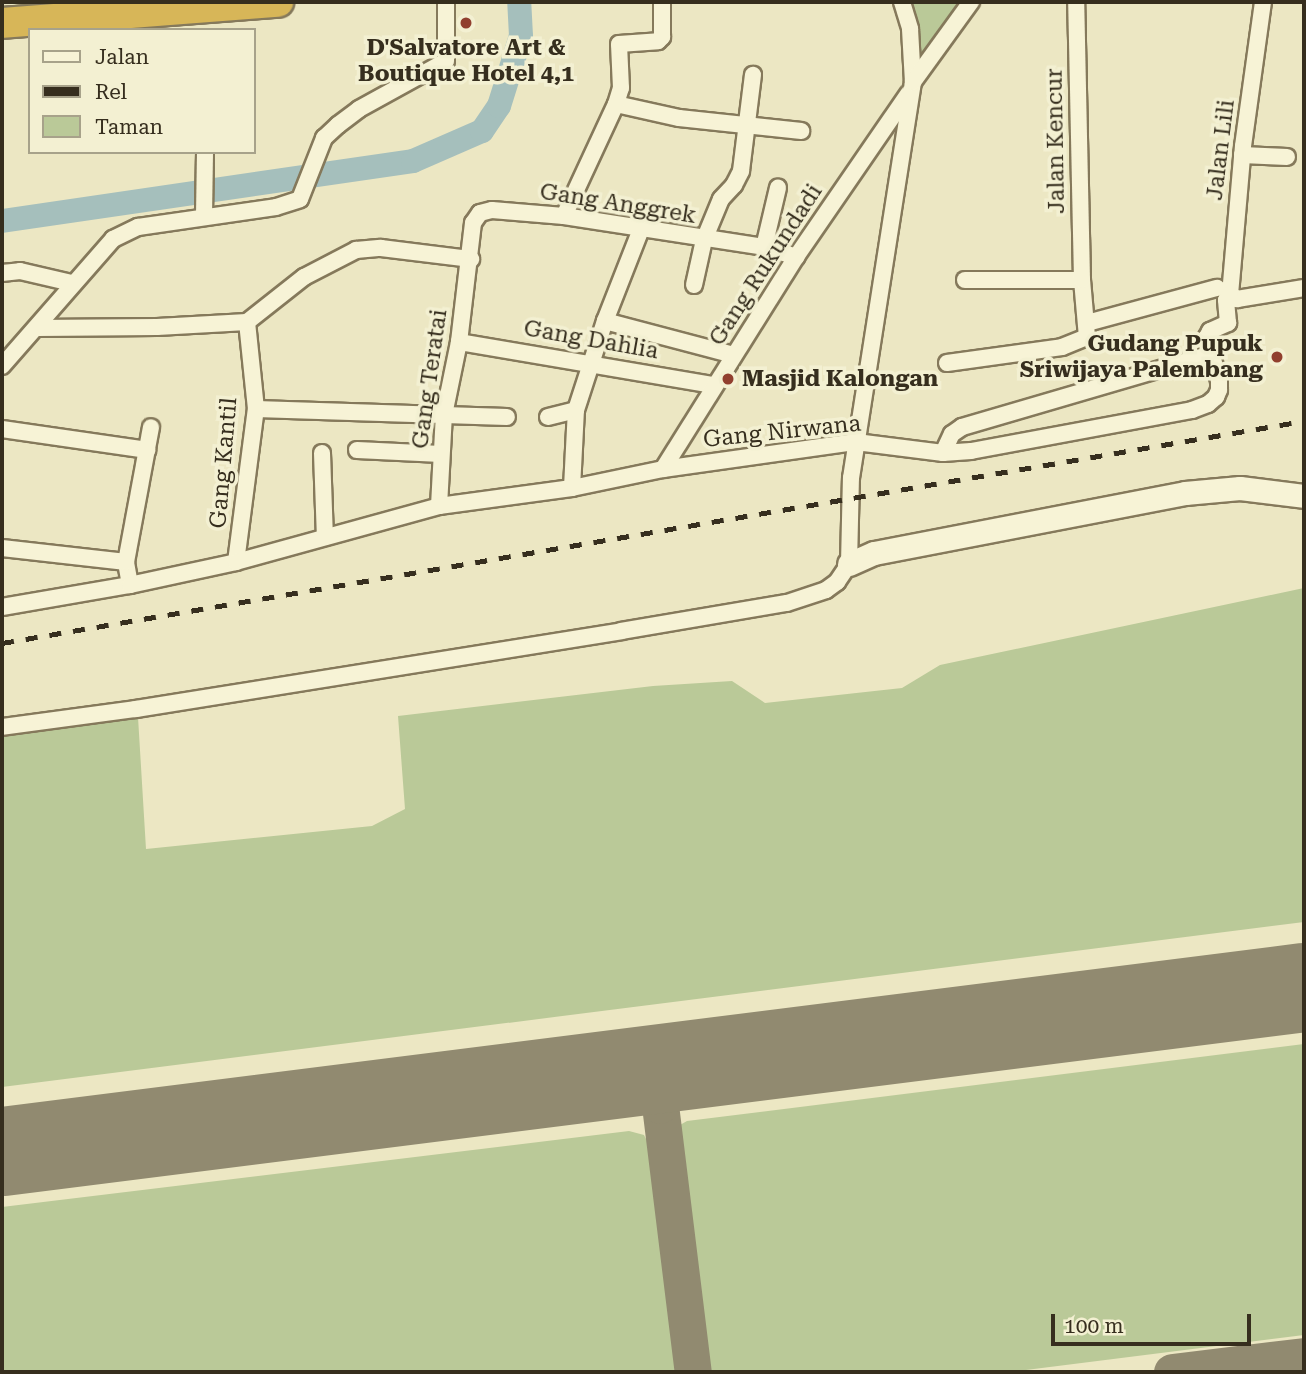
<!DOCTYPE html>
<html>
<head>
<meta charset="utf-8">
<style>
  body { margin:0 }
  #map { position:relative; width:1306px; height:1374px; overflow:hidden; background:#ece7c3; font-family:"Roboto Serif",serif }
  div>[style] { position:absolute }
  .green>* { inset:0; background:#bac998 }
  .river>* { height:24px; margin:-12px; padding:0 12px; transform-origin:12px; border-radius:12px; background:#a5bfbc }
  .taxiway>* { height:37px; margin:-18.5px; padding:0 18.5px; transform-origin:18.5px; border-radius:18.5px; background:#918a70 }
  .runway>* { height:89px; margin:-44.5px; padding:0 44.5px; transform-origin:44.5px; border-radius:44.5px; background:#918a70 }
  .roads { filter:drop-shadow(2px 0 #85795b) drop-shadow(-2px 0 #85795b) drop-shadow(0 2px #85795b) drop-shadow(0 -2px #85795b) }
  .street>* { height:16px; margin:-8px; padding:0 8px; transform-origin:8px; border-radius:8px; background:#f7f3d6 }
  .secondary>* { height:23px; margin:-11.5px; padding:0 11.5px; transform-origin:11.5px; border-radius:11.5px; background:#f7f3d6 }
  .highway>* { height:30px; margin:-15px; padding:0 15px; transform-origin:15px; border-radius:15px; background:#d7b658 }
  .rail>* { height:4.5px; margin-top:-2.25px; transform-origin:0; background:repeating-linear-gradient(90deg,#362e1e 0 12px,transparent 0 24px) }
  .dots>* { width:19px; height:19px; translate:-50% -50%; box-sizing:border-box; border:4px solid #f3f0d2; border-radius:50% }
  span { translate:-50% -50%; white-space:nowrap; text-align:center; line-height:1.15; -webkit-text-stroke:7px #f3f0d2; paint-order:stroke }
  .poi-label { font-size:23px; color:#362e1e; font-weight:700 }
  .right { translate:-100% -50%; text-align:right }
  .left { translate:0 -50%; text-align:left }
  .street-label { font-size:23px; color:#362e1e }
  .frame { position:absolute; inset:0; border:4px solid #362e1e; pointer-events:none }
  .legend { position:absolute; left:28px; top:28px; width:228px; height:126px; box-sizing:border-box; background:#f3f0d2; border:2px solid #a7a28a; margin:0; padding:9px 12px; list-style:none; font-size:21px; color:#362e1e }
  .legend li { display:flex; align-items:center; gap:14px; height:35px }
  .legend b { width:35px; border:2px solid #a7a28a }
  .scale { position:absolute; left:1051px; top:1314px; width:200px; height:32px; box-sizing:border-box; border:4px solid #362e1e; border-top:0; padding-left:9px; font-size:21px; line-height:24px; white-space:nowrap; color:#362e1e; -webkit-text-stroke:5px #f3f0d2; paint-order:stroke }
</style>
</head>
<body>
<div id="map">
  <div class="green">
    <i style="clip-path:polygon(909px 2px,959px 2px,921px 60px,919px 38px)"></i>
    <i style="clip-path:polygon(1304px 588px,1304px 922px,2px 1087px,2px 736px,138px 717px,146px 849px,372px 826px,405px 809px,398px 716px,653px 686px,732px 681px,765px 703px,902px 688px,940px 665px)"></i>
    <i style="clip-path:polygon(1304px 1044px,1304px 1335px,1010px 1372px,704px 1372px,675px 1134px,680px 1125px,687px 1121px)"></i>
    <i style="clip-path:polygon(629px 1131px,644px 1135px,652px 1151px,678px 1372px,2px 1372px,2px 1207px)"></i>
  </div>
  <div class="river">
    <i style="left:2px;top:221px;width:415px;rotate:-8.3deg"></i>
    <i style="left:413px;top:161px;width:75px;rotate:-23.5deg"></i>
    <i style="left:482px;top:131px;width:30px;rotate:-56deg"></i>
    <i style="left:499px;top:106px;width:73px;rotate:-72.6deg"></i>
    <i style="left:521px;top:36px;width:34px;rotate:-93deg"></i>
  </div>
  <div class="taxiway">
    <i style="left:682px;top:1066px;width:28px;rotate:131deg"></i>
    <i style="left:664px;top:1087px;width:18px;rotate:103deg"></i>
    <i style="left:660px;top:1105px;width:269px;rotate:83deg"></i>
    <i style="left:621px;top:1074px;width:34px;rotate:27deg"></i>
    <i style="left:651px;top:1089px;width:18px;rotate:61deg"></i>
    <i style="left:1172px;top:1372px;width:133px;rotate:-6.9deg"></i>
  </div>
  <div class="runway">
    <i style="left:2px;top:1151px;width:1312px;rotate:-7.18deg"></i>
  </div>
  <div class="roads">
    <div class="street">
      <i style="left:902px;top:2px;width:28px;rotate:73deg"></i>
      <i style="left:910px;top:29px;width:53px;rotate:86.8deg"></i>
      <i style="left:1263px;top:2px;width:145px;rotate:97.9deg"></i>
      <i style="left:1243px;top:146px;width:149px;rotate:95deg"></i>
      <i style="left:1230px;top:294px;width:9px;rotate:36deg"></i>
      <i style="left:1237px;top:299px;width:68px;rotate:-9.3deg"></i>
      <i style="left:616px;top:104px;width:65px;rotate:12.5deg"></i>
      <i style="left:679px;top:118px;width:123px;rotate:6.1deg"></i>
      <i style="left:1242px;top:155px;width:45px;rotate:2.5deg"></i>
      <i style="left:204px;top:216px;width:64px;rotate:-89.1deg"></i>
      <i style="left:564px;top:216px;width:123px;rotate:-65.1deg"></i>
      <i style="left:616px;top:104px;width:17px;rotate:-73deg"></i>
      <i style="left:621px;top:88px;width:44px;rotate:-92.6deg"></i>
      <i style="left:619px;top:44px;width:39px;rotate:-4deg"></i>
      <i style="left:658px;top:41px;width:6px;rotate:-45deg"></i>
      <i style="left:662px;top:37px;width:35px;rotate:-90deg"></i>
      <i style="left:764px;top:247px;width:61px;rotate:-76.7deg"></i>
      <i style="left:2px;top:273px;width:18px;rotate:-6deg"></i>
      <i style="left:20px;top:271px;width:53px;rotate:13deg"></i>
      <i style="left:965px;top:280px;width:117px"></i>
      <i style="left:694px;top:285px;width:46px;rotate:-77.5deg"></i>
      <i style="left:704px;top:240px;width:44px;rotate:-67.5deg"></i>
      <i style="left:721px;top:199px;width:19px;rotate:-47deg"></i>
      <i style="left:734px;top:185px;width:16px;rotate:-63deg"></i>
      <i style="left:741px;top:171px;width:97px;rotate:-82.9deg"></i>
      <i style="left:605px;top:321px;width:133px;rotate:14.8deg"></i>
      <i style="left:247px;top:322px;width:73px;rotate:-38.3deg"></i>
      <i style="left:304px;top:277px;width:59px;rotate:-27.4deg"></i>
      <i style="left:356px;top:250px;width:25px;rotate:-5deg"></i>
      <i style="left:381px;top:248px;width:91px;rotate:7deg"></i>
      <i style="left:1087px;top:323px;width:135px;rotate:-15.1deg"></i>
      <i style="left:37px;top:328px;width:120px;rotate:-0.5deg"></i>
      <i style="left:157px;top:327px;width:90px;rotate:-3.2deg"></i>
      <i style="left:459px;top:342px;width:259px;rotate:9.6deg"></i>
      <i style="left:947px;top:363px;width:116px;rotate:-7.9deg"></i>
      <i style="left:1062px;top:347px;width:27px;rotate:-22deg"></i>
      <i style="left:1087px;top:337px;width:57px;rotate:-95deg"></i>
      <i style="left:1082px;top:280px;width:278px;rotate:-91.2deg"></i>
      <i style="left:2px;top:366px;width:169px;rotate:-48.8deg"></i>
      <i style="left:113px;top:239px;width:28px;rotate:-26deg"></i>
      <i style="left:138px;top:227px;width:139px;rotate:-8.2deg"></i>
      <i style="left:276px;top:207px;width:25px;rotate:-18deg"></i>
      <i style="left:300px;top:199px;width:66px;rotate:-68.5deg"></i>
      <i style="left:324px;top:138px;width:19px;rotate:-43deg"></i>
      <i style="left:338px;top:125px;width:26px;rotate:-37deg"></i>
      <i style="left:359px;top:109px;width:99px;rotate:-28.9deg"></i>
      <i style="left:446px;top:61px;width:59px;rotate:-90deg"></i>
      <i style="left:256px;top:409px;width:251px;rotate:1.8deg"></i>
      <i style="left:548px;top:417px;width:29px;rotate:-14deg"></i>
      <i style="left:2px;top:429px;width:147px;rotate:8.2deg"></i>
      <i style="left:357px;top:450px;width:84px;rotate:2.7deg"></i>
      <i style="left:322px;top:453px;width:84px;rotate:88deg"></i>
      <i style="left:943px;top:453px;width:21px;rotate:-65deg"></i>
      <i style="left:952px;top:434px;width:12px;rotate:-35deg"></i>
      <i style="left:962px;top:427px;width:260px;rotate:-16.3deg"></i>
      <i style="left:663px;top:469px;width:250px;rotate:-57.9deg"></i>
      <i style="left:796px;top:257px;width:198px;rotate:-55.5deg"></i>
      <i style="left:572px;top:488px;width:78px;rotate:-87.1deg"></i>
      <i style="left:576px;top:410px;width:94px;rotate:-72deg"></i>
      <i style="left:605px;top:321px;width:99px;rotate:-68.6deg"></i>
      <i style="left:439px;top:506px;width:91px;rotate:-86.9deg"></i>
      <i style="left:444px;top:415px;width:75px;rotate:-78.4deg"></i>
      <i style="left:459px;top:342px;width:120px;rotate:-83.3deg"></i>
      <i style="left:473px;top:223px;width:12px;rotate:-55deg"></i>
      <i style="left:480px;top:213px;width:12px;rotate:-14deg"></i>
      <i style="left:492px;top:210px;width:72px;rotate:4.8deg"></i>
      <i style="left:564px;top:216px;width:202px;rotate:8.8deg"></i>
      <i style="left:764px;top:247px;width:34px;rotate:17deg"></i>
      <i style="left:2px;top:548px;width:125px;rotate:6.4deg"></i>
      <i style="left:236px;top:562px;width:154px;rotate:-82.6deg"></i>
      <i style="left:256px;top:409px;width:87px;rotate:-95.9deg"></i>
      <i style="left:130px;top:585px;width:23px;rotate:-100deg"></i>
      <i style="left:126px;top:562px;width:137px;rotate:-79.5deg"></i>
      <i style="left:2px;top:607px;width:130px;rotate:-9.8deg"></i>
      <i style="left:130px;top:585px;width:108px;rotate:-12.2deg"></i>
      <i style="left:236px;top:562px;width:211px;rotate:-15.4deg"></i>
      <i style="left:439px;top:506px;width:134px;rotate:-7.7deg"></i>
      <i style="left:572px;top:488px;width:93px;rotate:-11.8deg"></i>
      <i style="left:663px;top:469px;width:195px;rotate:-8deg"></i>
      <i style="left:856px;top:442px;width:88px;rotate:7.2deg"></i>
      <i style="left:943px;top:453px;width:28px;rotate:-4deg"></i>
      <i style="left:971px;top:451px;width:225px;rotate:-10.5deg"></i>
      <i style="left:1192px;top:410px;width:17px;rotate:-21deg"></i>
      <i style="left:1208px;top:404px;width:11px;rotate:-41deg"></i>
      <i style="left:1216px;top:397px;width:8px;rotate:-67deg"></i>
      <i style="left:1219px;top:390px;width:9px;rotate:-90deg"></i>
      <i style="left:1219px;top:381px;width:46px;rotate:-105.3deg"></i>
      <i style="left:1207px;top:337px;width:7px;rotate:-63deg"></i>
      <i style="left:1210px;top:331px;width:20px;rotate:-24deg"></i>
      <i style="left:1228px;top:323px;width:23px;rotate:-95deg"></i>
      <i style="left:1226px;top:300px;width:7px;rotate:-56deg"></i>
      <i style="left:2px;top:727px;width:135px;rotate:-7.7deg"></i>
      <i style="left:136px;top:709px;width:491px;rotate:-9.1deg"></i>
      <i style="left:621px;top:631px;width:168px;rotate:-9.6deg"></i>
      <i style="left:787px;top:603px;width:41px;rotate:-18.4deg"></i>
      <i style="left:826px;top:590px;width:14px;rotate:-36deg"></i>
      <i style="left:837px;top:582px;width:22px;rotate:-56deg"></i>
      <i style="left:849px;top:564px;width:86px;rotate:-88.7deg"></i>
      <i style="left:851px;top:478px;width:401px;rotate:-81.1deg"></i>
      <i style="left:913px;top:82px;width:99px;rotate:-54.1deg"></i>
    </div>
    <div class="secondary">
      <i style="left:849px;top:564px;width:27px;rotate:-24deg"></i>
      <i style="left:874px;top:553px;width:317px;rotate:-10.9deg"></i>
      <i style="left:1185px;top:493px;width:55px;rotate:-5.2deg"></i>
      <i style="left:1240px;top:488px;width:64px;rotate:7.1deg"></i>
    </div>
    <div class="highway">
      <i style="left:2px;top:23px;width:277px;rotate:-4.4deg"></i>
    </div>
  </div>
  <div class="rail">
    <i style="left:2px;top:643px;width:1321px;rotate:-9.68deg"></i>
  </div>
  <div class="dots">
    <i style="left:466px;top:23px;background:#913f2e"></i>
    <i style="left:1277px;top:357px;background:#913f2e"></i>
    <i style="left:728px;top:379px;background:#913f2e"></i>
  </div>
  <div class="poi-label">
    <span style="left:466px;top:61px">D'Salvatore Art &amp;<br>Boutique Hotel 4,1</span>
    <span class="right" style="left:1263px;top:357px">Gudang Pupuk<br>Sriwijaya Palembang</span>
    <span class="left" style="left:742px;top:379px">Masjid Kalongan</span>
  </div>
  <div class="street-label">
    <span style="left:1056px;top:141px;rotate:-91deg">Jalan Kencur</span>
    <span style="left:1221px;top:150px;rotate:-83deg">Jalan Lili</span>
    <span style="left:618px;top:204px;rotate:9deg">Gang Anggrek</span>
    <span style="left:766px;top:265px;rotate:-57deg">Gang Rukundadi</span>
    <span style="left:591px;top:340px;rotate:10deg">Gang Dahlia</span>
    <span style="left:430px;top:379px;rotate:-82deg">Gang Teratai</span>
    <span style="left:782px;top:432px;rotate:-6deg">Gang Nirwana</span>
    <span style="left:224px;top:463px;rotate:-85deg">Gang Kantil</span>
  </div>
  <div class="frame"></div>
  <ul class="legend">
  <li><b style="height:9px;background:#f7f3d6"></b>Jalan</li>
  <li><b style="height:9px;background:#362e1e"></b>Rel</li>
  <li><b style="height:19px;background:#bac998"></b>Taman</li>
  </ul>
  <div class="scale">100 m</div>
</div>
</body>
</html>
